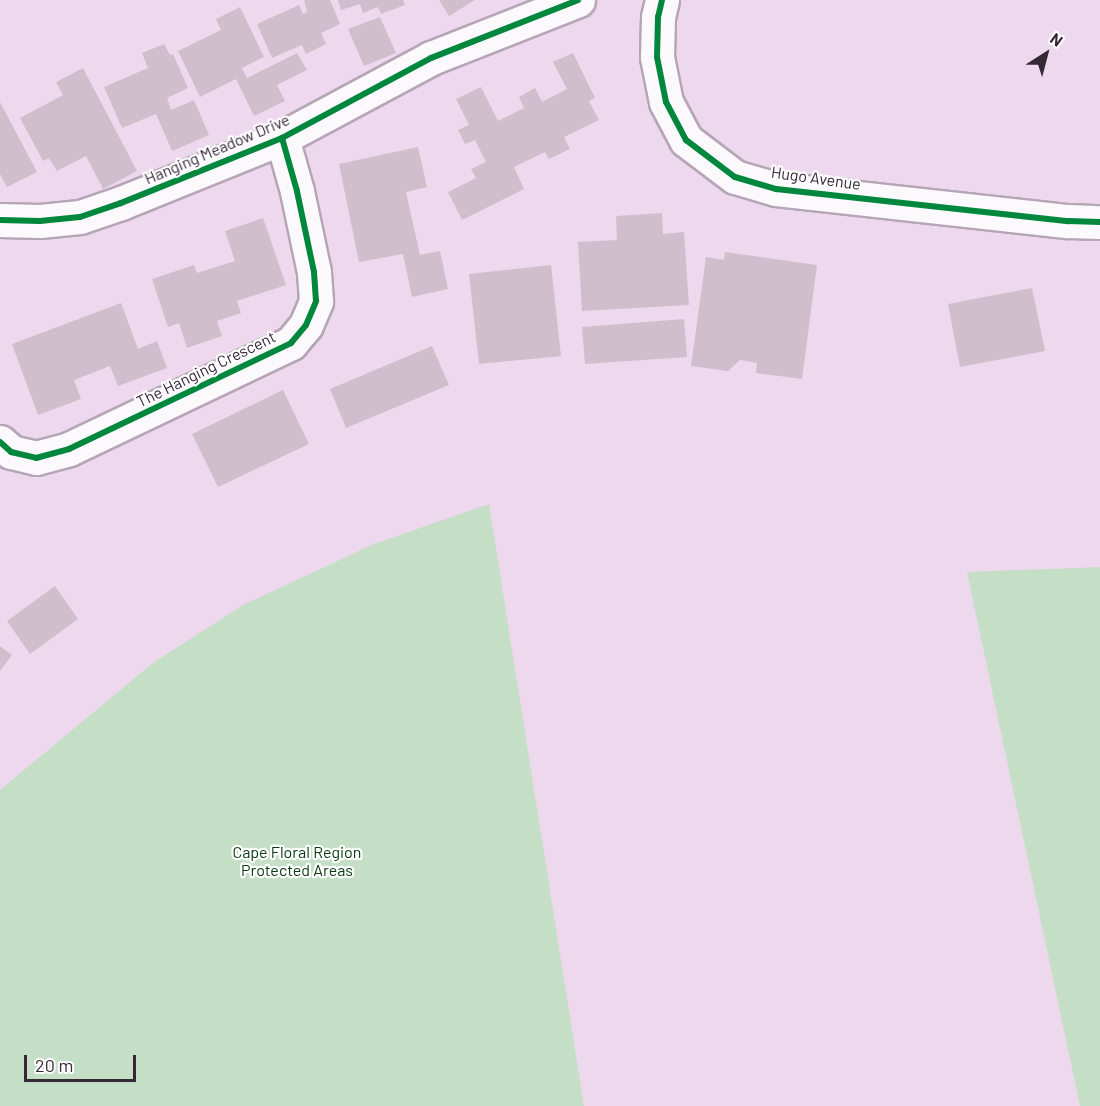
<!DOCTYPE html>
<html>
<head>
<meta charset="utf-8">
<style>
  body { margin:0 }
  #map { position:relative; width:1100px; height:1106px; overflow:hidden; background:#edd8ed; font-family:Barlow,sans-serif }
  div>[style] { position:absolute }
  .green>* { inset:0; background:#c5dec6 }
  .building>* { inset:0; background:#d0becc }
  .roads { filter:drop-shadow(2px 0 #b5a5b6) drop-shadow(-2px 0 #b5a5b6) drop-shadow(0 2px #b5a5b6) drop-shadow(0 -2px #b5a5b6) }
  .street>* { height:33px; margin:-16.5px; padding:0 16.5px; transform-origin:16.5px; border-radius:16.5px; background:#fcf9fc }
  .cycleway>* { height:6px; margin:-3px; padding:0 3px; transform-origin:3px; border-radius:3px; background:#00873e }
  span { translate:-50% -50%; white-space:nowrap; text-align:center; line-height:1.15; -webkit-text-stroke:4.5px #fff; paint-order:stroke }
  .street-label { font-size:16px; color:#362837 }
  .park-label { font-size:16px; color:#083910 }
  .north { position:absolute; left:1016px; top:24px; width:60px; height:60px; -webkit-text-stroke:4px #fff; paint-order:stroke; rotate:36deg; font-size:16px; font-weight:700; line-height:24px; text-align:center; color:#362837 }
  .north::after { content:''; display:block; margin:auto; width:21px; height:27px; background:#362837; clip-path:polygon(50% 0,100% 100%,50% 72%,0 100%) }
  .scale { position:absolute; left:24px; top:1055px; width:112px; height:27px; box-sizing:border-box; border:3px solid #362837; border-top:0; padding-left:8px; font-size:18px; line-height:21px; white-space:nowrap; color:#362837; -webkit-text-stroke:4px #fff; paint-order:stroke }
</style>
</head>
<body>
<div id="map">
  <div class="green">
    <i style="clip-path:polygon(489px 504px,584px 1106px,0 1106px,0 790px,153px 663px,243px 605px,374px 544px)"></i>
    <i style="clip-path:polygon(1100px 567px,1100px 1106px,1080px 1106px,967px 572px)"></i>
  </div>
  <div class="building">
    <i style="clip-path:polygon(304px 0,330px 0,340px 24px,321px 33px,326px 44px,306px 54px,302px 45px,272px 58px,257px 24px,299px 5px,303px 14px,307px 12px)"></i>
    <i style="clip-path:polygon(338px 0,403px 0,405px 5px,381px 14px,378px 7px,363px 13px,360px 4px,341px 10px)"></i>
    <i style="clip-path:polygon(439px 0,475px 0,449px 16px)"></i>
    <i style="clip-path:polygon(240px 7px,264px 57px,242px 68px,247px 78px,297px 53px,307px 70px,277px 85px,285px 101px,254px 116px,236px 79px,200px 97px,178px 51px,221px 30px,216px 19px)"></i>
    <i style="clip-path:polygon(380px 17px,396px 53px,364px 66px,348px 29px)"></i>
    <i style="clip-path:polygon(164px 44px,170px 55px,173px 54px,188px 88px,167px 98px,171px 110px,194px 100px,209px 135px,172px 151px,156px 114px,122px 128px,104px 87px,148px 68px,142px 53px)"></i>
    <i style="clip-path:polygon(573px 53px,595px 98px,589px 101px,599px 120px,564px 137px,570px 149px,549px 159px,545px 152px,514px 167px,524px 189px,462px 220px,448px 192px,476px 178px,471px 169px,486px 162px,475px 140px,465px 144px,458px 130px,469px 125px,456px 99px,481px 87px,498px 121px,524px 108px,519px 97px,535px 88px,542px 102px,567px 89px,553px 62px)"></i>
    <i style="clip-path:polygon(83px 68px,137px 171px,103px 189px,86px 156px,57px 171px,49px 158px,43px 161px,20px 118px,63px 95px,56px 82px)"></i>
    <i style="clip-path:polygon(0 102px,37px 172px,7px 187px,0 174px)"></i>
    <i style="clip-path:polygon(418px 147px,427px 187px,406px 192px,420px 255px,440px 251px,448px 289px,412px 297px,403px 254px,359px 262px,339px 164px)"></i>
    <i style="clip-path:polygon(662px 213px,663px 234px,684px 232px,689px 305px,582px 311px,578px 242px,617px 240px,616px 216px)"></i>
    <i style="clip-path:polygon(263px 218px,286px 285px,237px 301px,241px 313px,217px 321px,222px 336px,187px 348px,179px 323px,168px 327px,152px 279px,194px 265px,197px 273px,235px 261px,225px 231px)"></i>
    <i style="clip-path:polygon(725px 252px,817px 265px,802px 379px,756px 373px,757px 363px,740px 360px,728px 371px,691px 366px,706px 257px,724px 260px)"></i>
    <i style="clip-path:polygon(551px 265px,561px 356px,479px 364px,469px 274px)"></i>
    <i style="clip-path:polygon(1032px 288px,1045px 351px,960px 367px,948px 304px)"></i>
    <i style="clip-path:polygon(121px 303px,138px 349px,157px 341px,167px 368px,118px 386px,110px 366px,74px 380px,81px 399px,38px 415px,12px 344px)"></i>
    <i style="clip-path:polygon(684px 319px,687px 357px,585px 364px,582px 327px)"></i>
    <i style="clip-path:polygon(432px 346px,449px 385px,346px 428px,330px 389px)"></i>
    <i style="clip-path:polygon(283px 390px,309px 444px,218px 487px,192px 434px)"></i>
    <i style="clip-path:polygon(55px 586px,78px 619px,30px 654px,7px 621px)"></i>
    <i style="clip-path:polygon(0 646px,12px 655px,0 671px)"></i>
  </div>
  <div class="roads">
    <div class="street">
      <i style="left:662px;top:0;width:17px;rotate:103deg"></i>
      <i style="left:658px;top:17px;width:40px;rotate:91.4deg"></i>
      <i style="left:657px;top:57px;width:46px;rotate:78.7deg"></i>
      <i style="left:666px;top:102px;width:43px;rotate:62.2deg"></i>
      <i style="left:686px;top:140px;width:61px;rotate:37.1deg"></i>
      <i style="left:735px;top:177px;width:43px;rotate:16.3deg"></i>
      <i style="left:776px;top:189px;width:294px;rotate:6.3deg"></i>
      <i style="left:1068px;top:221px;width:32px;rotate:2deg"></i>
      <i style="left:0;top:220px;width:40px;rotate:1.4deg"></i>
      <i style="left:40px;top:221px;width:40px;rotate:-5.7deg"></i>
      <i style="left:80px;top:217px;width:43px;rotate:-18.9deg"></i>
      <i style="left:121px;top:203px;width:174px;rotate:-22deg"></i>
      <i style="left:282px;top:138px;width:169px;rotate:-28.2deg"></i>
      <i style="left:431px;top:58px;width:158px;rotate:-21.5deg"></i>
      <i style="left:0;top:442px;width:15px;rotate:42deg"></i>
      <i style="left:11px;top:452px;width:26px;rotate:13deg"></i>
      <i style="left:36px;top:458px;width:34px;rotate:-15deg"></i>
      <i style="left:69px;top:449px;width:246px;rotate:-25.5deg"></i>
      <i style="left:291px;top:343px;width:23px;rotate:-50deg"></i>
      <i style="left:306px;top:325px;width:26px;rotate:-67deg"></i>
      <i style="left:316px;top:301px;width:29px;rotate:-94deg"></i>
      <i style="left:314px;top:272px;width:83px;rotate:-101.9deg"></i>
      <i style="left:297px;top:191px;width:55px;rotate:-105.8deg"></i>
    </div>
  </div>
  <div class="cycleway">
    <i style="left:662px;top:0;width:17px;rotate:103deg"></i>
    <i style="left:658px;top:17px;width:40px;rotate:91.4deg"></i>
    <i style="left:657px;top:57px;width:46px;rotate:78.7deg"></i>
    <i style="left:666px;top:102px;width:43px;rotate:62.2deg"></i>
    <i style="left:686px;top:140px;width:61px;rotate:37.1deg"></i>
    <i style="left:735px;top:177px;width:43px;rotate:16.3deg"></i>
    <i style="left:776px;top:189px;width:294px;rotate:6.3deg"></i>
    <i style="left:1068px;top:221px;width:32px;rotate:2deg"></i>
    <i style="left:0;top:220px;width:40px;rotate:1.4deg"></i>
    <i style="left:40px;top:221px;width:40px;rotate:-5.7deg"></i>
    <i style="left:80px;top:217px;width:43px;rotate:-18.9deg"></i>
    <i style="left:121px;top:203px;width:174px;rotate:-22deg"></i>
    <i style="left:282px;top:138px;width:169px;rotate:-28.2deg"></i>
    <i style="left:431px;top:58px;width:158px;rotate:-21.5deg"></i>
    <i style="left:0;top:442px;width:15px;rotate:42deg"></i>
    <i style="left:11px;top:452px;width:26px;rotate:13deg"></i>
    <i style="left:36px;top:458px;width:34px;rotate:-15deg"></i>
    <i style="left:69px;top:449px;width:246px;rotate:-25.5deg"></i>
    <i style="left:291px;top:343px;width:23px;rotate:-50deg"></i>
    <i style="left:306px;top:325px;width:26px;rotate:-67deg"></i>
    <i style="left:316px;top:301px;width:29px;rotate:-94deg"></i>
    <i style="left:314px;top:272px;width:83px;rotate:-101.9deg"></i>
    <i style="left:297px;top:191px;width:55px;rotate:-105.8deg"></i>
  </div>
  <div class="street-label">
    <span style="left:217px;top:149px;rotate:-23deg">Hanging Meadow Drive</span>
    <span style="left:816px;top:178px;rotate:8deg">Hugo Avenue</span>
    <span style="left:206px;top:369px;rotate:-26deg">The Hanging Crescent</span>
  </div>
  <div class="park-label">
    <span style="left:297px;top:861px">Cape Floral Region<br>Protected Areas</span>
  </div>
  <div class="north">N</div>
  <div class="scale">20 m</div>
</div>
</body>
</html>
